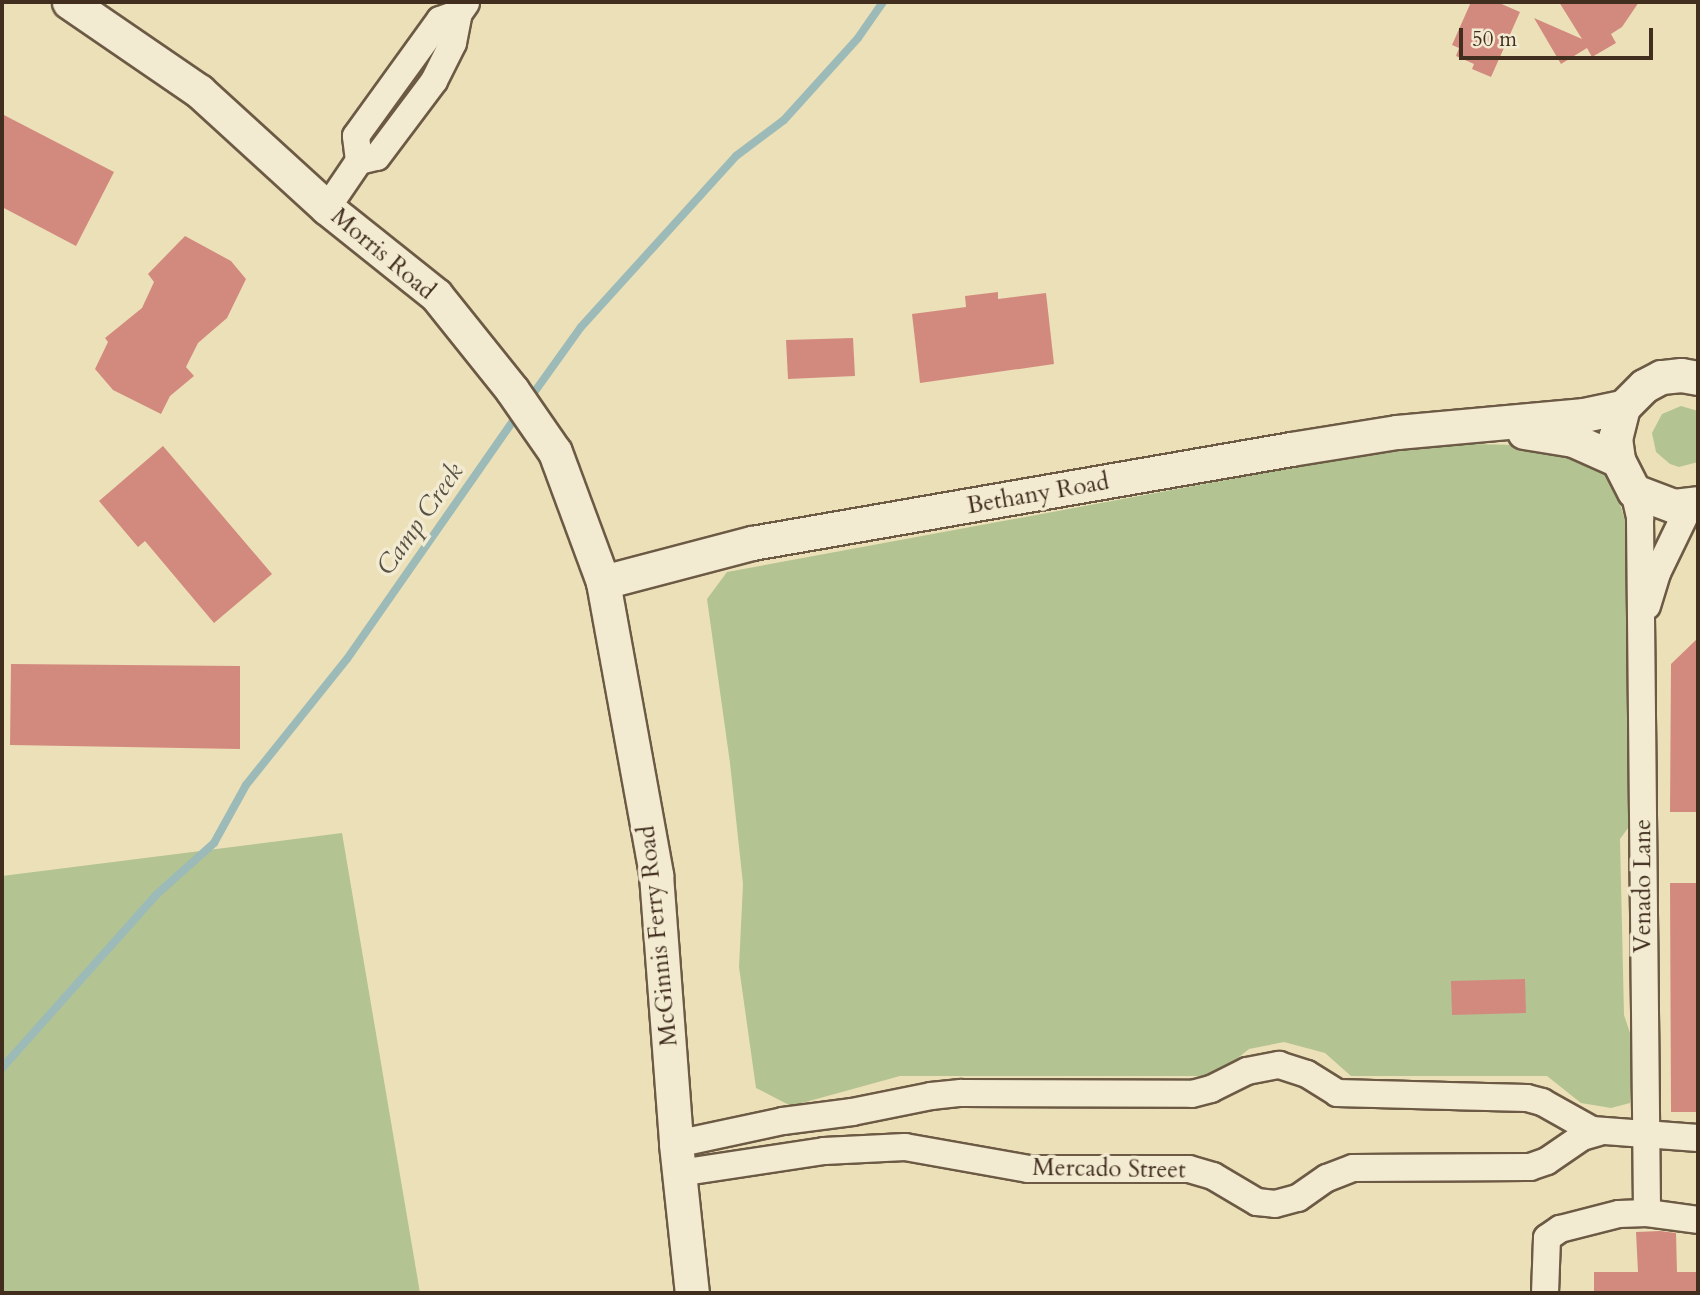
<!DOCTYPE html>
<html>
<head>
<meta charset="utf-8">
<style>
  body { margin:0 }
  #map { position:relative; width:1700px; height:1295px; overflow:hidden; background:#ece0b8; font-family:Cardo,serif }
  div>[style] { position:absolute }
  .green>* { inset:0; background:#b3c392 }
  .stream>* { height:8px; margin:-4px; padding:0 4px; transform-origin:4px; border-radius:4px; background:#9cbbb8 }
  .building>* { inset:0; background:#d38a7e }
  .roads { filter:drop-shadow(2px 0 #6c5a45) drop-shadow(-2px 0 #6c5a45) drop-shadow(0 2px #6c5a45) drop-shadow(0 -2px #6c5a45) }
  .minor>* { height:26px; margin:-13px; padding:0 13px; transform-origin:13px; border-radius:13px; background:#f3ebd1 }
  .tertiary>* { height:33px; margin:-16.5px; padding:0 16.5px; transform-origin:16.5px; border-radius:16.5px; background:#f3ebd1 }
  span { translate:-50% -50%; white-space:nowrap; text-align:center; line-height:1.15; -webkit-text-stroke:7px #f3ebd1; paint-order:stroke }
  .street-label { font-size:24px; color:#412e1f }
  .water-label { font-size:26px; color:#585145; font-style:italic }
  .frame { position:absolute; inset:0; border:4px solid #412e1f; pointer-events:none }
  .scale { position:absolute; left:1459px; top:28px; width:194px; height:32px; box-sizing:border-box; border:4px solid #412e1f; border-top:0; padding-left:9px; font-size:21px; line-height:24px; white-space:nowrap; color:#412e1f; -webkit-text-stroke:5px #f3ebd1; paint-order:stroke }
</style>
</head>
<body>
<div id="map">
  <div class="green">
    <i style="clip-path:polygon(1681px 406px,1698px 411px,1698px 462px,1679px 467px,1670px 464px,1656px 452px,1652px 433px,1662px 414px)"></i>
    <i style="clip-path:polygon(1426px 443px,1517px 445px,1585px 457px,1612px 477px,1629px 534px,1631px 824px,1620px 839px,1624px 1015px,1634px 1045px,1630px 1103px,1611px 1108px,1581px 1103px,1547px 1076px,1351px 1076px,1325px 1053px,1284px 1042px,1249px 1049px,1215px 1076px,900px 1076px,791px 1106px,756px 1088px,739px 967px,743px 884px,730px 763px,707px 599px,727px 572px)"></i>
    <i style="clip-path:polygon(342px 833px,420px 1293px,2px 1293px,2px 876px)"></i>
  </div>
  <div class="stream">
    <i style="left:528px;top:401px;width:91px;rotate:-54.4deg"></i>
    <i style="left:581px;top:327px;width:231px;rotate:-47.8deg"></i>
    <i style="left:736px;top:156px;width:60px;rotate:-36.9deg"></i>
    <i style="left:784px;top:120px;width:110px;rotate:-47.9deg"></i>
    <i style="left:858px;top:38px;width:44px;rotate:-55.2deg"></i>
    <i style="left:2px;top:1068px;width:232px;rotate:-48.3deg"></i>
    <i style="left:156px;top:895px;width:78px;rotate:-41.9deg"></i>
    <i style="left:214px;top:843px;width:66px;rotate:-61.1deg"></i>
    <i style="left:246px;top:785px;width:161px;rotate:-51.3deg"></i>
    <i style="left:347px;top:659px;width:299px;rotate:-55.1deg"></i>
  </div>
  <div class="building">
    <i style="clip-path:polygon(1471px 2px,1497px 2px,1520px 12px,1491px 77px,1472px 69px,1474px 64px,1456px 56px,1459px 48px,1452px 45px)"></i>
    <i style="clip-path:polygon(1559px 2px,1639px 2px,1622px 27px,1611px 34px,1616px 43px,1592px 57px,1587px 48px,1561px 64px,1534px 18px,1582px 39px)"></i>
    <i style="clip-path:polygon(2px 114px,114px 172px,76px 246px,2px 207px)"></i>
    <i style="clip-path:polygon(185px 236px,231px 261px,246px 279px,227px 318px,198px 343px,186px 367px,194px 376px,170px 396px,161px 414px,113px 390px,95px 369px,108px 342px,105px 338px,142px 308px,154px 282px,148px 274px)"></i>
    <i style="clip-path:polygon(998px 292px,998px 299px,1046px 293px,1054px 364px,920px 383px,912px 314px,966px 307px,965px 296px)"></i>
    <i style="clip-path:polygon(853px 338px,855px 376px,788px 379px,786px 340px)"></i>
    <i style="clip-path:polygon(163px 446px,272px 574px,214px 623px,145px 541px,138px 547px,99px 501px)"></i>
    <i style="clip-path:polygon(1698px 638px,1698px 812px,1670px 812px,1671px 664px)"></i>
    <i style="clip-path:polygon(11px 664px,240px 666px,240px 749px,10px 745px)"></i>
    <i style="clip-path:polygon(1670px 883px,1698px 883px,1698px 1112px,1671px 1112px)"></i>
    <i style="clip-path:polygon(1525px 979px,1526px 1013px,1452px 1015px,1451px 981px)"></i>
    <i style="clip-path:polygon(1660px 1231px,1676px 1233px,1677px 1272px,1698px 1272px,1698px 1293px,1594px 1293px,1594px 1272px,1638px 1272px,1636px 1232px)"></i>
  </div>
  <div class="roads">
    <div class="minor">
      <i style="left:359px;top:161px;width:18px;rotate:-13deg"></i>
      <i style="left:377px;top:157px;width:95px;rotate:-53.1deg"></i>
      <i style="left:434px;top:81px;width:42px;rotate:-63.4deg"></i>
      <i style="left:453px;top:43px;width:31px;rotate:-79deg"></i>
      <i style="left:459px;top:13px;width:12px;rotate:-55deg"></i>
      <i style="left:327px;top:208px;width:57px;rotate:-55.8deg"></i>
      <i style="left:359px;top:161px;width:25px;rotate:-97deg"></i>
      <i style="left:356px;top:136px;width:143px;rotate:-54.1deg"></i>
      <i style="left:440px;top:20px;width:20px;rotate:-20deg"></i>
      <i style="left:1634px;top:491px;width:28px;rotate:77deg"></i>
      <i style="left:1640px;top:518px;width:695px;rotate:89.42deg"></i>
      <i style="left:1647px;top:606px;width:34px;rotate:-73deg"></i>
      <i style="left:1657px;top:573px;width:76px;rotate:-64.1deg"></i>
      <i style="left:676px;top:1144px;width:109px;rotate:-12.1deg"></i>
      <i style="left:783px;top:1121px;width:70px;rotate:-7.4deg"></i>
      <i style="left:852px;top:1112px;width:81px;rotate:-11.4deg"></i>
      <i style="left:931px;top:1096px;width:30px;rotate:-6deg"></i>
      <i style="left:961px;top:1093px;width:231px;rotate:0.2deg"></i>
      <i style="left:1192px;top:1094px;width:20px;rotate:-15deg"></i>
      <i style="left:1211px;top:1089px;width:40px;rotate:-26.6deg"></i>
      <i style="left:1247px;top:1071px;width:33px;rotate:-11deg"></i>
      <i style="left:1279px;top:1065px;width:29px;rotate:18deg"></i>
      <i style="left:1307px;top:1074px;width:36px;rotate:32deg"></i>
      <i style="left:1337px;top:1093px;width:190px;rotate:1.5deg"></i>
      <i style="left:1527px;top:1098px;width:16px;rotate:15deg"></i>
      <i style="left:1542px;top:1102px;width:57px;rotate:29.2deg"></i>
      <i style="left:1592px;top:1130px;width:106px;rotate:4.3deg"></i>
      <i style="left:679px;top:1173px;width:147px;rotate:-8.6deg"></i>
      <i style="left:824px;top:1151px;width:81px;rotate:-2.8deg"></i>
      <i style="left:905px;top:1147px;width:125px;rotate:10.1deg"></i>
      <i style="left:1028px;top:1169px;width:161px"></i>
      <i style="left:1189px;top:1169px;width:25px;rotate:16deg"></i>
      <i style="left:1213px;top:1176px;width:51px;rotate:30.6deg"></i>
      <i style="left:1257px;top:1202px;width:18px;rotate:6deg"></i>
      <i style="left:1275px;top:1204px;width:24px;rotate:-15deg"></i>
      <i style="left:1298px;top:1198px;width:35px;rotate:-35deg"></i>
      <i style="left:1327px;top:1178px;width:28px;rotate:-21deg"></i>
      <i style="left:1353px;top:1168px;width:177px;rotate:-0.3deg"></i>
      <i style="left:1530px;top:1167px;width:18px;rotate:-19deg"></i>
      <i style="left:1547px;top:1161px;width:42px;rotate:-34.4deg"></i>
      <i style="left:1582px;top:1137px;width:18px;rotate:-16deg"></i>
      <i style="left:1545px;top:1293px;width:55px;rotate:-87.9deg"></i>
      <i style="left:1547px;top:1238px;width:16px;rotate:-35deg"></i>
      <i style="left:1560px;top:1229px;width:61px;rotate:-14.3deg"></i>
      <i style="left:1619px;top:1214px;width:28px;rotate:-2deg"></i>
      <i style="left:1647px;top:1213px;width:51px;rotate:7.8deg"></i>
    </div>
    <div class="tertiary">
      <i style="left:69px;top:2px;width:158px;rotate:34.4deg"></i>
      <i style="left:199px;top:91px;width:173px;rotate:42.4deg"></i>
      <i style="left:327px;top:208px;width:139px;rotate:38.6deg"></i>
      <i style="left:436px;top:295px;width:122px;rotate:51.3deg"></i>
      <i style="left:512px;top:390px;width:75px;rotate:55.3deg"></i>
      <i style="left:555px;top:452px;width:139px;rotate:69.7deg"></i>
      <i style="left:603px;top:582px;width:298px;rotate:79.7deg"></i>
      <i style="left:656px;top:875px;width:270px;rotate:85.7deg"></i>
      <i style="left:676px;top:1144px;width:150px;rotate:83.9deg"></i>
      <i style="left:1698px;top:378px;width:17px;rotate:-170deg"></i>
      <i style="left:1681px;top:375px;width:20px;rotate:174deg"></i>
      <i style="left:1661px;top:377px;width:19px;rotate:152deg"></i>
      <i style="left:1644px;top:386px;width:30px;rotate:135deg"></i>
      <i style="left:1623px;top:407px;width:32px;rotate:104deg"></i>
      <i style="left:1615px;top:438px;width:22px;rotate:82deg"></i>
      <i style="left:1618px;top:460px;width:35px;rotate:63deg"></i>
      <i style="left:1634px;top:491px;width:43px;rotate:20.6deg"></i>
      <i style="left:1674px;top:506px;width:24px;rotate:-7deg"></i>
      <i style="left:1524px;top:432px;width:50px;rotate:9.3deg"></i>
      <i style="left:1573px;top:440px;width:49px;rotate:24deg"></i>
      <i style="left:603px;top:582px;width:154px;rotate:-14.7deg"></i>
      <i style="left:752px;top:543px;width:547px;rotate:-9.89deg"></i>
      <i style="left:1291px;top:449px;width:107px;rotate:-9.1deg"></i>
      <i style="left:1397px;top:432px;width:188px;rotate:-5.2deg"></i>
      <i style="left:1584px;top:415px;width:40px;rotate:-12deg"></i>
    </div>
  </div>
  <div class="street-label">
    <span style="left:383px;top:254px;rotate:40deg">Morris Road</span>
    <span style="left:1038px;top:494px;rotate:-10deg">Bethany Road</span>
    <span style="left:1643px;top:886px;rotate:-90deg">Venado Lane</span>
    <span style="left:658px;top:936px;rotate:-96deg">McGinnis Ferry Road</span>
    <span style="left:1109px;top:1169px;rotate:1deg">Mercado Street</span>
  </div>
  <div class="water-label">
    <span style="left:420px;top:519px;rotate:-55deg">Camp Creek</span>
  </div>
  <div class="frame"></div>
  <div class="scale">50 m</div>
</div>
</body>
</html>
